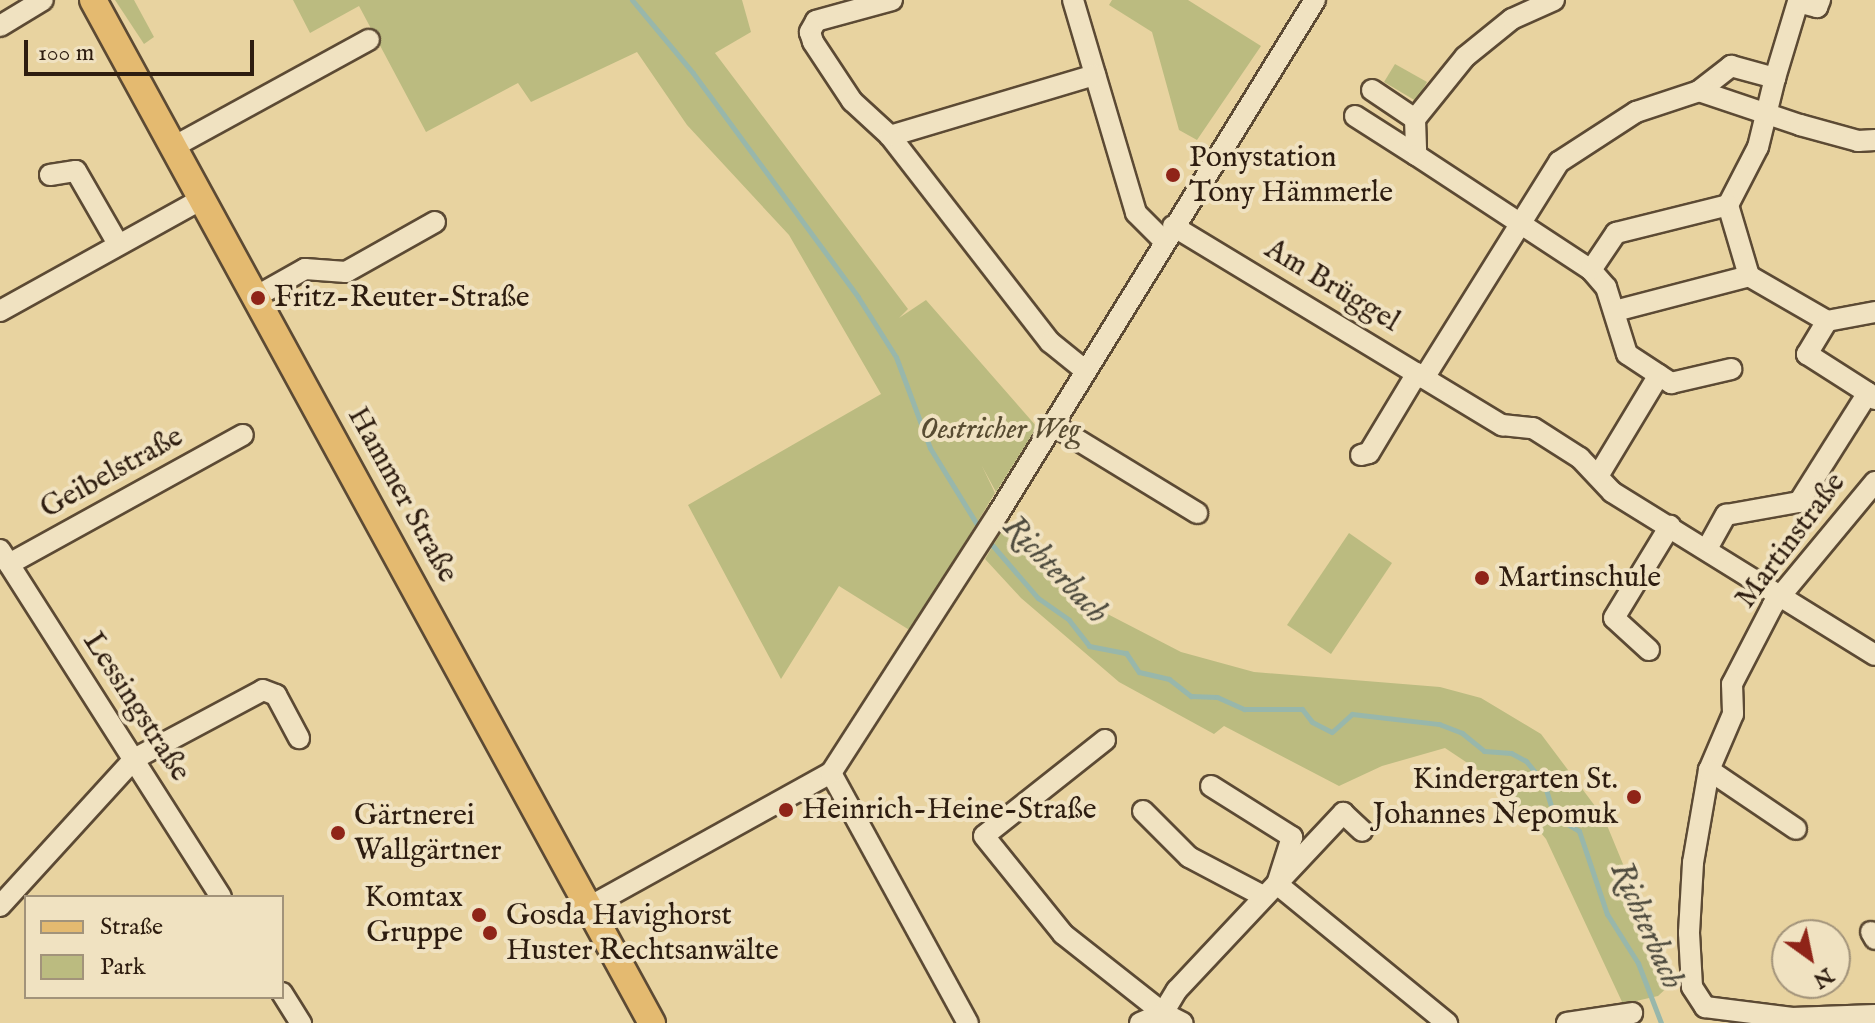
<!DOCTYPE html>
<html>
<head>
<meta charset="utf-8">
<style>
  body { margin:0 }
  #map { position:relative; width:1875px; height:1023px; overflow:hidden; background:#e8d3a0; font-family:"IM FELL English",serif }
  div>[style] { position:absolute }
  .green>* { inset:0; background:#bbbb80 }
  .stream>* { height:5px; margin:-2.5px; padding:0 2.5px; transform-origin:2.5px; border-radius:2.5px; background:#98b7ab }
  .roads { filter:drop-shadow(2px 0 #5c4a34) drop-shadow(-2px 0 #5c4a34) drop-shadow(0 2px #5c4a34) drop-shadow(0 -2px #5c4a34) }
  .minor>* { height:20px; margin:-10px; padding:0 10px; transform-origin:10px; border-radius:10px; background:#f0e2c1 }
  .major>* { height:26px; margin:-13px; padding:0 13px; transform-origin:13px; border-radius:13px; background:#e4ba70 }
  .dots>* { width:22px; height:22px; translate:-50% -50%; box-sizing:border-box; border:4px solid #f0e2c1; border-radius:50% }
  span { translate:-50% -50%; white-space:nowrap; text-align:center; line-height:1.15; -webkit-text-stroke:8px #f0e2c1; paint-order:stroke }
  .poi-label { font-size:30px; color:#2e1d10 }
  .left { translate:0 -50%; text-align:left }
  .right { translate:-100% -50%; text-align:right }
  .street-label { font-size:30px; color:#2e1d10 }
  .park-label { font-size:30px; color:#584c32; font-style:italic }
  .water-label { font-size:32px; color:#4e4b3e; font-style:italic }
  .legend { position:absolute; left:24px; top:895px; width:260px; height:104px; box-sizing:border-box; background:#f0e2c1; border:2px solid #a2937a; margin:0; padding:10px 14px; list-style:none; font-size:24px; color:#2e1d10 }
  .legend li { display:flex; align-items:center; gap:16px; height:40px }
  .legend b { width:40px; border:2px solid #a2937a }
  .north { position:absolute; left:1771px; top:919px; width:80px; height:80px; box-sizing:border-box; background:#f0e2c1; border:2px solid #a2937a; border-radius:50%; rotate:147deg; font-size:22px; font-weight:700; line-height:32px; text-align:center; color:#2e1d10 }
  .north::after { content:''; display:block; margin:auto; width:28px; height:36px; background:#8f2418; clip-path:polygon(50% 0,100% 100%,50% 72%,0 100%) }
  .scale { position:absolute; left:24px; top:40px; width:230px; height:36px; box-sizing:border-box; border:4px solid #2e1d10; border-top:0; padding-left:10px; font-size:24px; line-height:28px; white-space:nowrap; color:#2e1d10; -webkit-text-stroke:6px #f0e2c1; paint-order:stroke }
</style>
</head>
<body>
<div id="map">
  <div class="green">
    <i style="clip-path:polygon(115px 0,134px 0,154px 37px,144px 44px)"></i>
    <i style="clip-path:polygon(293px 0,742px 0,751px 32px,715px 53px,908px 309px,899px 318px,926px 300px,1037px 427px,996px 492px,982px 466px,995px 493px,911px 631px,839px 586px,781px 679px,688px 505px,881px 394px,789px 235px,687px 125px,637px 52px,531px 102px,518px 83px,426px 132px,359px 6px,310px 33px)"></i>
    <i style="clip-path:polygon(1112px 0,1188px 0,1261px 46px,1197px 140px,1179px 130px,1152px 32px,1109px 5px)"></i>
    <i style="clip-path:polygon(1395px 64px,1427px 82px,1416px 101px,1384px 82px)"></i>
    <i style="clip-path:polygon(1008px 521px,1062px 582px,1092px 606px,1181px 652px,1254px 672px,1440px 687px,1481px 698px,1541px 734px,1604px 818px,1672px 983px,1658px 996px,1623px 1004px,1546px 839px,1502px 786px,1445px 748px,1382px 766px,1339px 786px,1224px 726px,1214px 734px,1119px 682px,1021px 598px,985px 559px)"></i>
    <i style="clip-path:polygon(1349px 533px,1392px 563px,1331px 654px,1287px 625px)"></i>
  </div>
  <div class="stream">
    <i style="left:632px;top:0;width:95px;rotate:50.1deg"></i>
    <i style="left:693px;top:73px;width:278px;rotate:53.6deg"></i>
    <i style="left:858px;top:297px;width:71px;rotate:57.7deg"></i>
    <i style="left:896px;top:357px;width:97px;rotate:69.5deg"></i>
    <i style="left:930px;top:448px;width:97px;rotate:58.4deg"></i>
    <i style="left:987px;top:539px;width:78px;rotate:49.2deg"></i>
    <i style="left:1038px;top:598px;width:38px;rotate:35deg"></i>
    <i style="left:1069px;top:620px;width:33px;rotate:52deg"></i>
    <i style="left:1089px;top:646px;width:38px;rotate:11deg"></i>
    <i style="left:1126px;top:653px;width:23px;rotate:56deg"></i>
    <i style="left:1139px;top:672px;width:31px;rotate:13deg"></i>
    <i style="left:1169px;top:679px;width:28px;rotate:38deg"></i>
    <i style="left:1191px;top:696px;width:26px;rotate:2deg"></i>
    <i style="left:1217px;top:697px;width:30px;rotate:24deg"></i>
    <i style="left:1244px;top:709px;width:58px"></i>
    <i style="left:1302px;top:709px;width:16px;rotate:52deg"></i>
    <i style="left:1312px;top:722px;width:22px;rotate:27deg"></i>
    <i style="left:1332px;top:732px;width:27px;rotate:-42deg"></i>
    <i style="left:1352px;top:714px;width:88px;rotate:6.6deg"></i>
    <i style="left:1439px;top:724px;width:25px;rotate:21deg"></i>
    <i style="left:1462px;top:733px;width:28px;rotate:39deg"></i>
    <i style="left:1484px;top:751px;width:27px;rotate:4deg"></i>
    <i style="left:1511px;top:753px;width:17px;rotate:28deg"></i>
    <i style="left:1526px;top:761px;width:28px;rotate:51deg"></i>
    <i style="left:1544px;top:783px;width:34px;rotate:73deg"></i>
    <i style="left:1554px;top:816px;width:29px;rotate:31deg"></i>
    <i style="left:1579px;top:831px;width:88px;rotate:71.4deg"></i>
    <i style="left:1607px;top:914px;width:58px;rotate:57.7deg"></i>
    <i style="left:1638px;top:963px;width:64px;rotate:69deg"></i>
  </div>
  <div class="roads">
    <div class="minor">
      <i style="left:892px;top:0;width:79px;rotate:164.6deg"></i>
      <i style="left:816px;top:21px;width:13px;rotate:119deg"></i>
      <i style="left:810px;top:32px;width:10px;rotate:73deg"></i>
      <i style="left:813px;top:42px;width:71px;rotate:56.5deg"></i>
      <i style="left:852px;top:101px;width:52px;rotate:42.6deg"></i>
      <i style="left:890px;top:136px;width:261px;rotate:52.2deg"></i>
      <i style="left:1050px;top:342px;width:46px;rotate:38.9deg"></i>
      <i style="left:1073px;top:0;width:222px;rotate:73.5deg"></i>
      <i style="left:1136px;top:213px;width:40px;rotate:45deg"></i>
      <i style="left:0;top:26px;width:50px;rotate:-31.2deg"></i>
      <i style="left:1775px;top:78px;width:71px;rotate:103.8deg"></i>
      <i style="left:1758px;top:147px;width:65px;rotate:117.3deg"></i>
      <i style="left:1728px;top:205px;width:74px;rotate:73.5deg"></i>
      <i style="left:1749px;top:276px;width:90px;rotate:30deg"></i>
      <i style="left:1827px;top:321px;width:49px;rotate:-10.6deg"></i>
      <i style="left:1372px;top:90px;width:52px;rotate:34deg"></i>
      <i style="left:1699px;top:91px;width:41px;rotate:-38deg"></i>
      <i style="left:1731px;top:66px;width:46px;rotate:15.3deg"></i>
      <i style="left:1775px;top:78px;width:79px;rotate:-73.2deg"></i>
      <i style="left:1798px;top:2px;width:20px;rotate:15deg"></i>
      <i style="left:1817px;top:7px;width:8px;rotate:-67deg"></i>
      <i style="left:1355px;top:116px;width:72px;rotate:32.6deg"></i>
      <i style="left:1415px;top:119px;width:36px;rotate:88deg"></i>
      <i style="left:1416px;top:155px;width:209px;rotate:33.3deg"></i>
      <i style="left:1591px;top:270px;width:23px;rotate:49deg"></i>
      <i style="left:1606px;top:287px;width:70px;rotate:72.6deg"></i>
      <i style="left:1627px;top:354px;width:53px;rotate:33.4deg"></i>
      <i style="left:1671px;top:383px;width:62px;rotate:-13.1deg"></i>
      <i style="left:1415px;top:119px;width:80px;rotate:-51.1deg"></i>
      <i style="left:1465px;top:57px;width:60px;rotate:-39deg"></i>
      <i style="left:1512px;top:19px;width:46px;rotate:-24.3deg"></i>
      <i style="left:890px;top:136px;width:214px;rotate:-16.6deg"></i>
      <i style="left:175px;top:146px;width:221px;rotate:-28.7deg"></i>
      <i style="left:50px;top:175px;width:26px;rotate:-9deg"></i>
      <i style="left:76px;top:171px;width:84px;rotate:60.1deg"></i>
      <i style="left:1173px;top:226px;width:385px;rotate:31.2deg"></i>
      <i style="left:1502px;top:425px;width:31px;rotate:6deg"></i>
      <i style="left:1533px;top:428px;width:56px;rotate:32.6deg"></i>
      <i style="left:1580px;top:458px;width:47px;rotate:46.7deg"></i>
      <i style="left:1612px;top:492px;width:309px;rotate:31.8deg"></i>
      <i style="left:1591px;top:270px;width:45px;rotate:-56deg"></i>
      <i style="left:1616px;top:233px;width:115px;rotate:-14deg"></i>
      <i style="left:257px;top:296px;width:55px;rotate:-29.4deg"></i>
      <i style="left:305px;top:269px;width:41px;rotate:4.2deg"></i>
      <i style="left:346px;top:272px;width:102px;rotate:-29.3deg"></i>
      <i style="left:0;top:311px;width:233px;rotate:-29deg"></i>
      <i style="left:1615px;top:311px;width:138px;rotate:-14.6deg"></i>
      <i style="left:1827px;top:321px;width:39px;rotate:121deg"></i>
      <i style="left:1807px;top:354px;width:72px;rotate:32.6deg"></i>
      <i style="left:1424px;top:378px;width:255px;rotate:-58deg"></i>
      <i style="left:1559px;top:162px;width:92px;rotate:-33deg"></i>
      <i style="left:1636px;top:112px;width:66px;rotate:-18.4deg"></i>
      <i style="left:1699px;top:91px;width:107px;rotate:18.6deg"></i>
      <i style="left:1800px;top:125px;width:60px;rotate:15.4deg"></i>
      <i style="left:1858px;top:141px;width:17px;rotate:-3deg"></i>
      <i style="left:1053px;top:425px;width:169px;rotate:31.4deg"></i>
      <i style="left:1361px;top:455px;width:8px;rotate:-14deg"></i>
      <i style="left:1369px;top:453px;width:93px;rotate:-59deg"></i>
      <i style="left:1598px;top:476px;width:118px;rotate:-58.9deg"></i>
      <i style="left:1875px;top:482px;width:160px;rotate:129.7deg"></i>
      <i style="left:1773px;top:605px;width:89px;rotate:117.4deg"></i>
      <i style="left:1732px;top:684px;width:30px;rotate:88deg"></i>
      <i style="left:1733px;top:714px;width:61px;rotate:113.2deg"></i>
      <i style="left:1709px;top:770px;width:94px;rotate:99.8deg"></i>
      <i style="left:1693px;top:863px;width:70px;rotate:93.3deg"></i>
      <i style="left:1689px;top:933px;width:54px;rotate:86.8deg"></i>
      <i style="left:1692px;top:987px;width:24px;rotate:57deg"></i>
      <i style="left:1705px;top:1007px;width:88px;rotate:7.2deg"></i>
      <i style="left:1792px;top:1018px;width:83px;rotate:-2.1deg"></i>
      <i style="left:1708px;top:547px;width:37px;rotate:-61deg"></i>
      <i style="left:1726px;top:515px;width:74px;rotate:-10.1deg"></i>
      <i style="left:1799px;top:502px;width:129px;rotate:-57.7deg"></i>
      <i style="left:1868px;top:393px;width:9px;rotate:41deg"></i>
      <i style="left:0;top:550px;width:411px;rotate:57.5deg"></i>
      <i style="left:9px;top:564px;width:267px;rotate:-28.9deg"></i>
      <i style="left:1649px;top:650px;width:47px;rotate:-137.6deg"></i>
      <i style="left:1614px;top:618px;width:108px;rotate:-58.7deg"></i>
      <i style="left:1105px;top:740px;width:154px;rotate:141.6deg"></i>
      <i style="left:984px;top:836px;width:126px;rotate:51.1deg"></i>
      <i style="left:1063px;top:934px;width:127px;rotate:38.3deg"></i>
      <i style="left:1163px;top:1013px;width:27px;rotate:-59deg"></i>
      <i style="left:1177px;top:990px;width:243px;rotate:-46.8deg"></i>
      <i style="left:1343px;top:813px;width:26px;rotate:43deg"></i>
      <i style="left:1709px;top:770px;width:105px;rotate:34.1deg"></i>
      <i style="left:831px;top:773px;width:285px;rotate:61.3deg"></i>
      <i style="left:1211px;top:786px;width:96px;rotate:32.2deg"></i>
      <i style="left:1292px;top:837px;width:49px;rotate:107.7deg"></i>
      <i style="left:1277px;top:884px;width:220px;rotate:39.3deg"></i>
      <i style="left:1143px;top:811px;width:65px;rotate:45deg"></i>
      <i style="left:1189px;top:857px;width:84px;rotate:27.8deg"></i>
      <i style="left:0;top:906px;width:199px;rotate:-47.6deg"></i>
      <i style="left:134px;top:759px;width:146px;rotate:-28.1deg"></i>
      <i style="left:263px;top:690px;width:14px;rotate:21deg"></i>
      <i style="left:276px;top:695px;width:49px;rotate:61.9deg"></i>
      <i style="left:589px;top:907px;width:277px;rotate:-29deg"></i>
      <i style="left:831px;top:773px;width:308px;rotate:-57.2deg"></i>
      <i style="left:998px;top:514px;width:604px;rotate:-58.34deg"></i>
      <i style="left:1871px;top:932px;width:8px;rotate:60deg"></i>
      <i style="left:282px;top:993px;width:36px;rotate:58deg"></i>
      <i style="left:1140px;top:1023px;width:25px;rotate:-23deg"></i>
      <i style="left:1163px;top:1013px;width:22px;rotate:27deg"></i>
      <i style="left:1567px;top:1023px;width:66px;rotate:-8.7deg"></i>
    </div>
    <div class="major">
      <i style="left:93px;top:0;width:1166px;rotate:61.35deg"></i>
    </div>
  </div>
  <div class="dots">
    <i style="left:1173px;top:175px;background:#8f2418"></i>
    <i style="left:258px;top:298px;background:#8f2418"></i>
    <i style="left:1482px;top:578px;background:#8f2418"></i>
    <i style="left:1634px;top:797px;background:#8f2418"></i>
    <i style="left:786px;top:810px;background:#8f2418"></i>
    <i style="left:338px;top:833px;background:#8f2418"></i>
    <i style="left:479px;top:915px;background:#8f2418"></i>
    <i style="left:490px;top:933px;background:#8f2418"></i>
  </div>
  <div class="poi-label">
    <span class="left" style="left:1189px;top:175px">Ponystation<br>Tony Hämmerle</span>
    <span class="left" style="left:274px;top:298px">Fritz-Reuter-Straße</span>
    <span class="left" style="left:1498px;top:578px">Martinschule</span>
    <span class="right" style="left:1618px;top:797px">Kindergarten St.<br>Johannes Nepomuk</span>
    <span class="left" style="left:802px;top:810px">Heinrich-Heine-Straße</span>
    <span class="left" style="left:354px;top:833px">Gärtnerei<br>Wallgärtner</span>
    <span class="right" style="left:463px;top:915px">Komtax<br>Gruppe</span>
    <span class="left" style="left:506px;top:933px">Gosda Havighorst<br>Huster Rechtsanwälte</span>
  </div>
  <div class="street-label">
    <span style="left:1332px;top:286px;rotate:31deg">Am Brüggel</span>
    <span style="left:112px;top:473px;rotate:-29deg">Geibelstraße</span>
    <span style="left:402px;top:495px;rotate:61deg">Hammer Straße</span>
    <span style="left:1791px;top:541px;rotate:-53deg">Martinstraße</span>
    <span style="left:136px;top:707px;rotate:57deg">Lessingstraße</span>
  </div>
  <div class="park-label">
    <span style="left:1000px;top:430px">Oestricher Weg</span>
  </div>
  <div class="water-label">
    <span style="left:1054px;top:571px;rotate:46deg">Richterbach</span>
    <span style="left:1645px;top:926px;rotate:66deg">Richterbach</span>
  </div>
  <ul class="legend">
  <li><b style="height:10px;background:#e4ba70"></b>Straße</li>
  <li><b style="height:22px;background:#bbbb80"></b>Park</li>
  </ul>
  <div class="north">N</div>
  <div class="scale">100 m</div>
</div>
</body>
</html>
